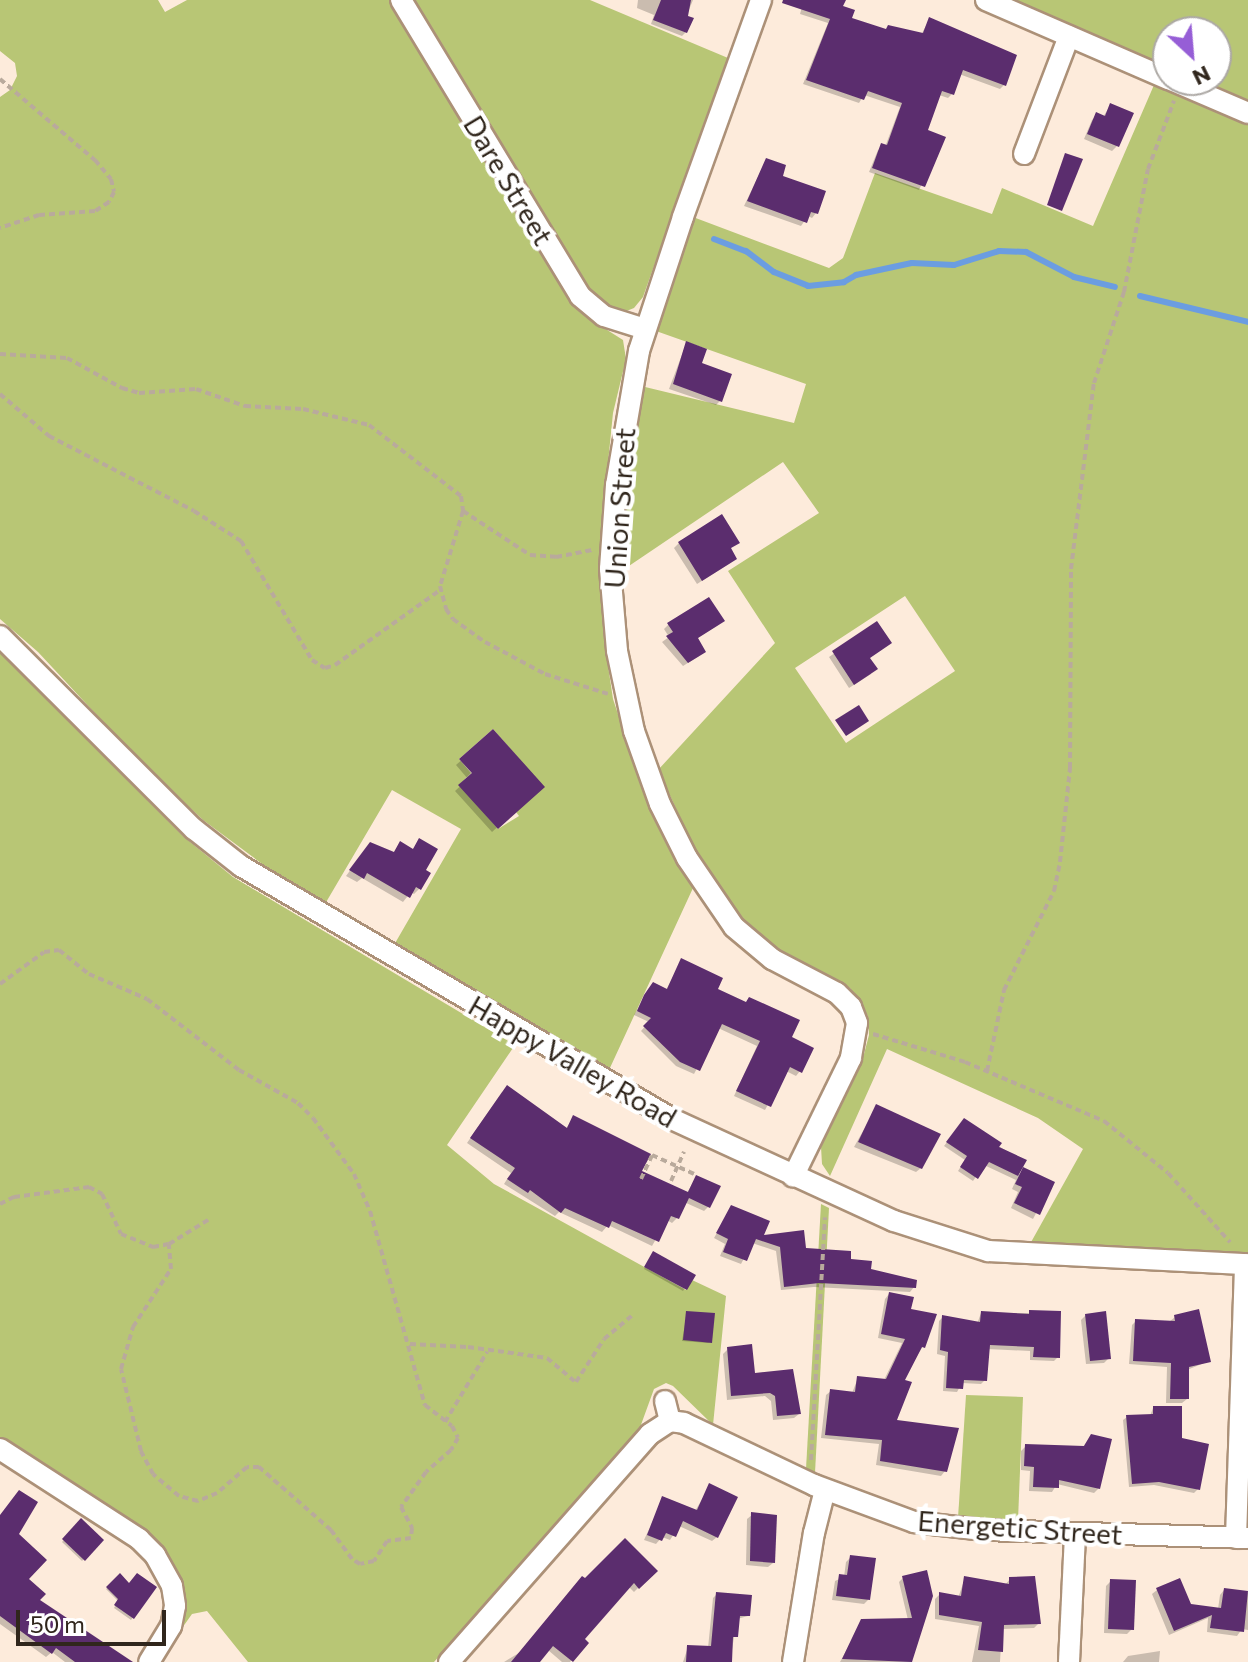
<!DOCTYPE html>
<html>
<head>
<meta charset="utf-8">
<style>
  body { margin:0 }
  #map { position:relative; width:1248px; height:1662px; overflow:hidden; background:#fdebdb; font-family:Commissioner,sans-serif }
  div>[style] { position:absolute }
  .green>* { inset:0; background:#b8c675 }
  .shadow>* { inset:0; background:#0003 }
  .stream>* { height:6px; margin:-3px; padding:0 3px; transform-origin:3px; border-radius:3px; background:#6b9de1 }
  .building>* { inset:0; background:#5b2d6e }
  .path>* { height:4px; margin-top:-2px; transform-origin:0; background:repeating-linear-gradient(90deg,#b9aa9c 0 6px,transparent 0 10px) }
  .roads { filter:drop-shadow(2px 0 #ac9178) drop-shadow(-2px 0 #ac9178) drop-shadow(0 2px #ac9178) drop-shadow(0 -2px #ac9178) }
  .minor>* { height:20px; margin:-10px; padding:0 10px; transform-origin:10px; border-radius:10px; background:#fff }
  span { translate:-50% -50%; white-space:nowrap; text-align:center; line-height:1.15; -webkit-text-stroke:8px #fff; paint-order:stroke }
  .street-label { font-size:28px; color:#30261c }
  .north { position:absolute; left:1152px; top:16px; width:80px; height:80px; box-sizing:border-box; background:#fff; border:2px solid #aca8a4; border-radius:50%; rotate:154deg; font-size:22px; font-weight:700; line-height:32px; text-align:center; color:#30261c }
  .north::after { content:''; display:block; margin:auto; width:28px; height:36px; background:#965ed6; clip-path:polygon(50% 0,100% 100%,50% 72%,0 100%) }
  .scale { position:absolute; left:16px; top:1610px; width:150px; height:36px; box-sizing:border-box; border:4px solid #30261c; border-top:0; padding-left:10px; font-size:24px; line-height:28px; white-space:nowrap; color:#30261c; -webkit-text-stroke:6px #fff; paint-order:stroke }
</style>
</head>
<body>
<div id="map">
  <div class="green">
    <i style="clip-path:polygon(evenodd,0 0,158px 0,165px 12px,187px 0,389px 0,564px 292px,585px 316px,623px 340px,626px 359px,613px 413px,600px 542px,604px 639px,613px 699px,643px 789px,693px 888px,609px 1070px,394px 945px,461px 829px,392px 790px,325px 904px,273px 872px,203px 820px,135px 756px,38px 652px,0 619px,0 97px,10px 90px,17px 76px,15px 63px,0 51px,0 0,493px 729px,521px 761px,516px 812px,519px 816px,498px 829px,485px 814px,491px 808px,459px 785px,471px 773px,459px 759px,493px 729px)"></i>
    <i style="clip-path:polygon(412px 0,590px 0,728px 58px,643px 297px,634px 308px,624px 312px,607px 306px,585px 286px)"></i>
    <i style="clip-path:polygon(1012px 0,1248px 0,1248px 100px,1202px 80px,1216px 80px,1216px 32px,1168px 32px,1168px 66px)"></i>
    <i style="clip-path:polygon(evenodd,1154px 85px,1248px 125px,1248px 1253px,1030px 1244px,1083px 1149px,1038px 1118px,887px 1049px,830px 1176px,822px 1164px,821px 1147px,864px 1054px,869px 1035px,868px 1016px,850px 988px,779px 951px,739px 917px,702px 864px,658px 770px,775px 643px,728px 571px,819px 513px,783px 462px,620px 572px,622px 523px,641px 386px,794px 423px,806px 384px,656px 331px,693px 217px,829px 268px,843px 258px,875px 173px,992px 214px,1002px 188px,1093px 226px,1154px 85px,905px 596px,955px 671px,846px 743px,795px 668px,905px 596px)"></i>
    <i style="clip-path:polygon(0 652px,184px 837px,233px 877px,515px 1045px,447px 1145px,494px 1184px,686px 1290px,692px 1280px,726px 1296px,713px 1425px,673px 1386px,666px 1383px,654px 1389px,638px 1433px,434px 1662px,248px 1662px,207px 1611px,192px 1614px,158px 1662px,176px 1575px,172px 1565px,165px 1556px,0 1441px)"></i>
    <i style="clip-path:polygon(821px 1204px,829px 1208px,815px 1473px,806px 1469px)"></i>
    <i style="clip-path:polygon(966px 1395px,1023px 1397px,1018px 1520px,958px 1518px)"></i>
  </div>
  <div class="shadow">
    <i style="clip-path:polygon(638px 0,693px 0,686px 17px,686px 32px,682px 36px,651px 24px,654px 15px,637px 8px)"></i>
    <i style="clip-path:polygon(804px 0,843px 0,841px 8px,850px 19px,884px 31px,921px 35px,929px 20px,1004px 85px,1000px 89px,959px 74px,952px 94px,948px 98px,939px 95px,925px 131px,944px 138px,919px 190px,869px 172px,878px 150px,885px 147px,900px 107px,864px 95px,859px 103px,803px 84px,828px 23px,800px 14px)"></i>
    <i style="clip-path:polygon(1110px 106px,1117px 146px,1112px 151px,1084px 139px,1092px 120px,1097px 115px,1103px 117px)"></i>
    <i style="clip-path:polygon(766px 160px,816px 213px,812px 218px,808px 216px,801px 226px,744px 206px)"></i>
    <i style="clip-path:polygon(686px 344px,721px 400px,716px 405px,669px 389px)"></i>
    <i style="clip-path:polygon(679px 543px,729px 549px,730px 563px,697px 584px,674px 548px)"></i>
    <i style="clip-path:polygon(669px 624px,718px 625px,696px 639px,699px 656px,683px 666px,662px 642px,669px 637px,664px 629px)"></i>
    <i style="clip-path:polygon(877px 624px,868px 658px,871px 674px,849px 688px,829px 657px)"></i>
    <i style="clip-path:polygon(493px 732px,542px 787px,492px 832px,455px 791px,468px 779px,456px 765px)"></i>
    <i style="clip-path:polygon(420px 841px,423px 871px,428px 874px,419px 889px,414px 894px,411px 892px,403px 902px,362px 878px,357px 882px,346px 876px,366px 849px,393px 853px,400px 844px,412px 850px)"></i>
    <i style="clip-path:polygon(681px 961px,800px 1071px,796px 1076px,786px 1071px,765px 1110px,734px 1096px,757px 1046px,718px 1028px,694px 1074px,676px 1066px,641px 1031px,649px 1022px,634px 1015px,649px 988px,666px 990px)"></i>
    <i style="clip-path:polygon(502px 1092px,565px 1130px,573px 1118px,640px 1172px,687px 1193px,696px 1177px,709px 1206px,704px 1211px,684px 1202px,677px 1218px,672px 1223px,667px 1220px,652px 1246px,608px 1225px,602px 1232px,559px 1212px,555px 1216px,504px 1184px,511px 1173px,467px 1143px)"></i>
    <i style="clip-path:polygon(877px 1106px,921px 1168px,916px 1172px,854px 1147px)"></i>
    <i style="clip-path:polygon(961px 1124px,1024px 1161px,1017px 1176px,1024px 1170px,1052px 1183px,1033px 1219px,1011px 1208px,1018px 1192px,1012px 1189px,1016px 1180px,984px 1165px,973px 1181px,958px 1171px,965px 1160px,944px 1146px)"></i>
    <i style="clip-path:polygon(731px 1208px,761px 1237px,849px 1261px,914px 1287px,910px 1292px,814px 1287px,781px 1290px,776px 1251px,752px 1243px,741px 1264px,720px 1256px,725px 1244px,714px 1238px)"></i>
    <i style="clip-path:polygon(652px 1255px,693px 1275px,683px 1291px,644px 1269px)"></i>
    <i style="clip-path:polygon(889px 1294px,909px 1311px,923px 1346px,902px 1381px,895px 1421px,945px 1471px,941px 1476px,876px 1465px,879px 1444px,821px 1438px,826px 1395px,831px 1391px,852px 1393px,858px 1378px,884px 1380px,902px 1343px,878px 1338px,885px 1299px)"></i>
    <i style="clip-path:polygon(687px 1313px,710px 1342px,708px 1343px,682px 1341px)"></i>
    <i style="clip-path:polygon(981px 1313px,1059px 1313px,1058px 1357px,1054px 1361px,1030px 1360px,1030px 1351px,987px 1349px,985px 1380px,981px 1384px,962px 1383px,957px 1392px,943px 1391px,945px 1356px,937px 1354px,939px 1321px,943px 1317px,977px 1324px)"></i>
    <i style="clip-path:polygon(1086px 1315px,1109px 1358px,1104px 1363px,1086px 1364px,1081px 1320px)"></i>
    <i style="clip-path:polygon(1175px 1317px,1209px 1361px,1187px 1370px,1187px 1399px,1182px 1403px,1166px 1403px,1167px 1367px,1129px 1364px,1132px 1325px,1136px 1321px,1169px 1322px)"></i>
    <i style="clip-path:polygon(728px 1349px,753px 1375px,799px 1414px,794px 1418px,773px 1420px,771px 1401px,765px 1396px,727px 1400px,723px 1354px)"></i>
    <i style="clip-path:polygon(1153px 1408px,1180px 1440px,1198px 1489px,1194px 1493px,1154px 1485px,1129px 1487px,1123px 1420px,1127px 1417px,1150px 1416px)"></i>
    <i style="clip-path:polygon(1091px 1436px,1099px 1488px,1094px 1493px,1057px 1484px,1052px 1492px,1029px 1491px,1030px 1471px,1021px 1470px,1021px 1451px,1026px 1446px,1082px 1448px)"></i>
    <i style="clip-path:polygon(710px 1486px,717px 1537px,712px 1541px,679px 1526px,670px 1540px,662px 1537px,656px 1544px,644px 1540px,663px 1499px,695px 1511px)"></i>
    <i style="clip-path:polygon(752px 1515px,773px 1563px,768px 1567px,746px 1565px,747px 1519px)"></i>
    <i style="clip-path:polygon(0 1520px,37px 1601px,123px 1662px,65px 1662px,52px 1652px,46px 1657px,0 1624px)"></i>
    <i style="clip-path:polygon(81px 1521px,102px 1540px,82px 1561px,62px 1542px)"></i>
    <i style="clip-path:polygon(851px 1557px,868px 1600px,864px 1604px,832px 1600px,835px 1581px,844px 1577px,846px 1562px)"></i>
    <i style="clip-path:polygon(655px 1571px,634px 1592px,628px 1586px,582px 1639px,586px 1643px,570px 1662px,562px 1662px,548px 1650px,537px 1662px,504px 1662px,522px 1651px,578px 1583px)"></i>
    <i style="clip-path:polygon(120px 1576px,129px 1586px,154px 1588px,131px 1620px,114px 1608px,118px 1601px,106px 1589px)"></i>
    <i style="clip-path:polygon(903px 1578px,931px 1595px,910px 1662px,840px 1662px,862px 1621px,908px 1620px,899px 1582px)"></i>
    <i style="clip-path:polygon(965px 1578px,1005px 1585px,1010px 1579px,1039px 1623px,1034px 1628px,1002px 1629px,1000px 1662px,972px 1662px,979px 1626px,935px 1619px,935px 1599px,940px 1594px,958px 1598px)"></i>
    <i style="clip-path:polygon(1111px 1581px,1132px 1629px,1127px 1634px,1104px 1633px,1106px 1586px)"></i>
    <i style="clip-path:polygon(1157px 1590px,1189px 1606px,1218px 1609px,1220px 1595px,1224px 1590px,1248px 1593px,1248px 1630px,1242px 1629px,1237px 1636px,1207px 1632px,1208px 1618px,1169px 1635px,1152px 1594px)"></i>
    <i style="clip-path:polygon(717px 1594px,748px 1616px,737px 1619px,730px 1662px,683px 1662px,688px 1647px,708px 1648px,713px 1598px)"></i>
    <i style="clip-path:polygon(1160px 1651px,1159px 1662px,1123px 1662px,1128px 1656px)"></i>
  </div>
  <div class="stream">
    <i style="left:714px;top:239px;width:34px;rotate:21deg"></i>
    <i style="left:746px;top:251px;width:35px;rotate:37deg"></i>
    <i style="left:774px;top:272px;width:37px;rotate:22deg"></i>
    <i style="left:808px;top:286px;width:36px;rotate:-6deg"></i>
    <i style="left:844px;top:282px;width:14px;rotate:-30deg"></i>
    <i style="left:856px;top:275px;width:57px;rotate:-12.1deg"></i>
    <i style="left:912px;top:263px;width:42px;rotate:2.7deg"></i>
    <i style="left:954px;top:265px;width:47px;rotate:-17.3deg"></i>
    <i style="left:999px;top:251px;width:27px;rotate:2deg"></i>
    <i style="left:1026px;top:252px;width:54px;rotate:27.5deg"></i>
    <i style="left:1074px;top:277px;width:42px;rotate:13.7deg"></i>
    <i style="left:1140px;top:296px;width:111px;rotate:13.5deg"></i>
  </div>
  <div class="building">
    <i style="clip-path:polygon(661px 0,691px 0,688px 16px,694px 18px,687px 33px,653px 20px)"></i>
    <i style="clip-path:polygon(783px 0,846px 0,843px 6px,855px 10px,852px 18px,886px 29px,888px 25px,923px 33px,929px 17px,1017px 55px,1006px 86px,963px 70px,954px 95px,942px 91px,928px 130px,946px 137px,925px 187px,872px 168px,881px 143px,887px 145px,902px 103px,868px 91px,864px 100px,806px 80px,830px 19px,782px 3px)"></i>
    <i style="clip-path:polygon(1110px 103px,1134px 113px,1119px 147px,1087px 134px,1096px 112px,1105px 116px)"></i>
    <i style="clip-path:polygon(1065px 153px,1083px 159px,1062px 211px,1047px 205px)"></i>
    <i style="clip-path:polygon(766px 158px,786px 165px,783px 176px,826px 191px,818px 214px,811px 212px,807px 223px,747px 201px)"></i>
    <i style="clip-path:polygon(686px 341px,707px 349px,702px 363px,732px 374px,722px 402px,673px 384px)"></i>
    <i style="clip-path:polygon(722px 514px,740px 543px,731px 548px,737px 559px,702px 581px,678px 542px)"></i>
    <i style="clip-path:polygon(709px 597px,725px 621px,698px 638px,706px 652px,688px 663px,666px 636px,673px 632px,667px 623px)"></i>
    <i style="clip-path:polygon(877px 621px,892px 643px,870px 658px,878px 669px,854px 685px,832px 651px)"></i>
    <i style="clip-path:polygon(859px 705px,869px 721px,846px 736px,835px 720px)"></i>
    <i style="clip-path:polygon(493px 729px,545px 787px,498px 829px,458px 785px,472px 773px,459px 759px)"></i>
    <i style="clip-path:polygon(419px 838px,438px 849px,426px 870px,431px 873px,421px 890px,416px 887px,410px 898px,367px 873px,364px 879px,349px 870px,370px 842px,394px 852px,400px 841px,413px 849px)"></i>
    <i style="clip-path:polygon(681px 958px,723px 978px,718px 989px,746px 1002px,749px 997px,800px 1020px,792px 1037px,814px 1048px,802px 1073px,790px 1067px,771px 1107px,736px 1091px,760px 1041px,722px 1024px,700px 1071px,680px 1062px,643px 1026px,651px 1018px,637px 1011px,644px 995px,653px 982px,667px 989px)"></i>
    <i style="clip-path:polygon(507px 1085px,567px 1128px,573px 1115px,651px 1154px,642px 1171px,688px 1192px,696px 1175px,721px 1186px,710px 1208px,689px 1198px,679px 1219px,671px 1216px,659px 1242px,612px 1221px,609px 1228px,565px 1208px,561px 1213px,530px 1190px,528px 1193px,507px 1179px,515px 1168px,470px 1138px)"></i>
    <i style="clip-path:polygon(876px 1104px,941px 1134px,922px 1169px,858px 1142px)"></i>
    <i style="clip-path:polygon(964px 1118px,1002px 1143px,999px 1147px,1027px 1160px,1018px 1176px,989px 1162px,978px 1179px,960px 1167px,967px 1156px,946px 1142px)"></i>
    <i style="clip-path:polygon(1023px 1167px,1055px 1182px,1040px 1215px,1014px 1203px,1022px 1187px,1015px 1184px)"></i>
    <i style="clip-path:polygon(731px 1205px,770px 1221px,764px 1235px,804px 1230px,806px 1248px,851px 1251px,851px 1259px,872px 1261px,871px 1269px,917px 1280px,916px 1288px,819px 1283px,784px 1287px,780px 1247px,756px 1239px,747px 1261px,723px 1252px,728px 1239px,716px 1233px)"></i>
    <i style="clip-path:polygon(653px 1251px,696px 1275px,687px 1290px,644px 1267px)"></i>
    <i style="clip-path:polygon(889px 1292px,914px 1297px,911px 1309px,937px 1314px,925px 1348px,922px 1347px,905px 1380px,912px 1382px,897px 1420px,959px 1428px,947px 1472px,880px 1461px,882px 1440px,825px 1435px,830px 1389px,855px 1392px,857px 1376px,886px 1379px,905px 1339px,881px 1334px)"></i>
    <i style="clip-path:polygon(1199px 1309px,1211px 1362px,1189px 1367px,1189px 1399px,1170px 1399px,1171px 1363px,1133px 1361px,1135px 1319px,1175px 1321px,1174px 1315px)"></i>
    <i style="clip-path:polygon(1029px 1310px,1061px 1311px,1060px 1358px,1033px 1357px,1034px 1347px,990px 1345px,987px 1381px,964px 1380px,963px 1389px,946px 1388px,948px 1352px,940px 1350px,942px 1315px,980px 1322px,981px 1311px,1029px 1314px)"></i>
    <i style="clip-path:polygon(686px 1311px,715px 1313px,712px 1343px,683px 1340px)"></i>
    <i style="clip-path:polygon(1106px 1311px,1111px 1359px,1090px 1361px,1085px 1314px)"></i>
    <i style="clip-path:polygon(752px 1344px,755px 1373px,793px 1369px,801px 1414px,777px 1416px,775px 1396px,770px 1393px,731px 1396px,727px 1347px)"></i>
    <i style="clip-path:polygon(1153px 1406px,1182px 1406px,1182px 1438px,1209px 1444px,1200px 1490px,1159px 1482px,1132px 1484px,1126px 1415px,1153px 1414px)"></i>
    <i style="clip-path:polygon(1091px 1434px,1112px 1439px,1100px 1489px,1059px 1480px,1059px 1488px,1033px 1487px,1034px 1467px,1024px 1466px,1025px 1444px,1084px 1446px)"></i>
    <i style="clip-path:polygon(709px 1483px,738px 1497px,718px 1538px,683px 1521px,676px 1537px,666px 1533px,662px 1541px,647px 1535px,662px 1496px,697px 1510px)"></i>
    <i style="clip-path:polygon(19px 1490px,38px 1502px,19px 1534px,47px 1560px,29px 1579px,46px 1594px,40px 1600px,133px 1662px,75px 1662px,56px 1648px,52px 1654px,0 1616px,0 1515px)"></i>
    <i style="clip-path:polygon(751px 1512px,777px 1515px,775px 1563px,750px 1561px)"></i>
    <i style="clip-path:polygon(81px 1518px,104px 1540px,85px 1561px,62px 1539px)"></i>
    <i style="clip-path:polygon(625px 1538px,658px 1571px,639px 1589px,634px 1583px,585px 1639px,589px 1643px,573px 1662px,553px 1646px,540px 1662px,511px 1662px,582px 1576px,585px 1578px)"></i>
    <i style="clip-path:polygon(850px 1555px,876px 1558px,870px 1600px,836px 1596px,839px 1574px,847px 1575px)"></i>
    <i style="clip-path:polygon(927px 1570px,933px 1596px,912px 1662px,842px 1659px,861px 1619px,912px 1618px,902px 1576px)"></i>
    <i style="clip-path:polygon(120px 1573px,129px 1583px,137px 1573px,157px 1587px,134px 1619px,114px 1605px,118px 1599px,106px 1587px)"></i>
    <i style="clip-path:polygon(964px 1576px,1009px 1584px,1009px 1577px,1035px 1576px,1041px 1624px,1004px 1625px,1003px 1652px,978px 1650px,982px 1622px,939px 1615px,939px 1592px,961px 1596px)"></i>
    <i style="clip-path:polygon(1180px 1578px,1191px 1604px,1221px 1608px,1224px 1588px,1248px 1591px,1244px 1632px,1210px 1628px,1212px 1615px,1174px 1631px,1156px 1588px)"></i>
    <i style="clip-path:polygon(1110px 1579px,1136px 1580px,1134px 1630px,1108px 1629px)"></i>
    <i style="clip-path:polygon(716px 1592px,752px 1595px,750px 1616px,740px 1616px,738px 1637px,733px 1637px,732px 1662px,686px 1662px,687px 1645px,711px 1646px)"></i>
  </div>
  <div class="path">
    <i style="left:0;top:79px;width:125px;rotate:40.5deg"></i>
    <i style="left:95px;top:160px;width:25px;rotate:50deg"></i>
    <i style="left:111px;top:179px;width:13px;rotate:77deg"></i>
    <i style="left:114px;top:192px;width:11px;rotate:117deg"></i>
    <i style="left:109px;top:202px;width:17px;rotate:147deg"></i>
    <i style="left:95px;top:211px;width:56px;rotate:175.9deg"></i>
    <i style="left:39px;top:215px;width:41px;rotate:161.6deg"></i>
    <i style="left:0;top:354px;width:67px;rotate:3.4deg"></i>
    <i style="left:67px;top:358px;width:63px;rotate:28.6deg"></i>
    <i style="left:122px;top:388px;width:18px;rotate:16deg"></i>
    <i style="left:139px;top:393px;width:57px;rotate:-4deg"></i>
    <i style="left:196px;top:389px;width:52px;rotate:19.1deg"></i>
    <i style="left:245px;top:406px;width:58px;rotate:3deg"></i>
    <i style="left:303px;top:409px;width:68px;rotate:13.6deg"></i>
    <i style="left:369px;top:425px;width:116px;rotate:37.7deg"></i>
    <i style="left:461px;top:496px;width:15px;rotate:82deg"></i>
    <i style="left:463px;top:511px;width:78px;rotate:107deg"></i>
    <i style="left:440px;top:586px;width:24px;rotate:75deg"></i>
    <i style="left:446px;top:609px;width:12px;rotate:55deg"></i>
    <i style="left:453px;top:619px;width:39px;rotate:36deg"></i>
    <i style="left:485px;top:642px;width:68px;rotate:28.1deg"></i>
    <i style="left:545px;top:674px;width:66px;rotate:17.6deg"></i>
    <i style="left:0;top:394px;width:65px;rotate:40.6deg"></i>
    <i style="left:49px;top:436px;width:163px;rotate:27.3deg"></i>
    <i style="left:194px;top:511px;width:56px;rotate:32.6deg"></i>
    <i style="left:241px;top:541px;width:139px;rotate:59.2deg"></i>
    <i style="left:312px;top:660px;width:15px;rotate:32deg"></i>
    <i style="left:325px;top:668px;width:10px;rotate:-17deg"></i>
    <i style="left:335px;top:665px;width:129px;rotate:-35.5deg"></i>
    <i style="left:463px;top:511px;width:80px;rotate:33.3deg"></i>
    <i style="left:530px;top:555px;width:26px;rotate:4deg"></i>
    <i style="left:556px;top:557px;width:38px;rotate:-11deg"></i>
    <i style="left:0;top:984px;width:54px;rotate:-36deg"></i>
    <i style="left:44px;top:952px;width:15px;rotate:-8deg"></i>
    <i style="left:59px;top:950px;width:38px;rotate:39deg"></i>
    <i style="left:89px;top:974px;width:63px;rotate:23.3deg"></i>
    <i style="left:147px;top:999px;width:116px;rotate:37.7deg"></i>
    <i style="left:239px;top:1070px;width:68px;rotate:29.2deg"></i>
    <i style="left:298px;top:1103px;width:21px;rotate:45deg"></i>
    <i style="left:313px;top:1118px;width:69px;rotate:53.8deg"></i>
    <i style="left:354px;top:1174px;width:40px;rotate:66.6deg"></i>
    <i style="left:370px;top:1211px;width:202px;rotate:74.2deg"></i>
    <i style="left:425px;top:1405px;width:34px;rotate:38deg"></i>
    <i style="left:452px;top:1426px;width:13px;rotate:63deg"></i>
    <i style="left:458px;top:1438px;width:14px;rotate:120deg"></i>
    <i style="left:451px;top:1450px;width:33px;rotate:139deg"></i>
    <i style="left:426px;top:1472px;width:43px;rotate:125.5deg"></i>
    <i style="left:401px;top:1507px;width:24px;rotate:62deg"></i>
    <i style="left:412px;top:1528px;width:10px;rotate:96deg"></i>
    <i style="left:411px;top:1538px;width:24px;rotate:173deg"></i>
    <i style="left:387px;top:1541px;width:24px;rotate:123deg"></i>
    <i style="left:374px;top:1561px;width:14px;rotate:168deg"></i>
    <i style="left:360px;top:1564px;width:9px;rotate:-148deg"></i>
    <i style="left:352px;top:1559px;width:36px;rotate:-126deg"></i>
    <i style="left:331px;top:1530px;width:96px;rotate:-138.8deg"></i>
    <i style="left:259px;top:1467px;width:12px;rotate:180deg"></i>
    <i style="left:247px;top:1467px;width:40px;rotate:139deg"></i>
    <i style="left:217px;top:1493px;width:21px;rotate:157deg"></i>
    <i style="left:198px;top:1501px;width:20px;rotate:-165deg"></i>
    <i style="left:179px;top:1496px;width:34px;rotate:-140deg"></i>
    <i style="left:153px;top:1474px;width:26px;rotate:-118deg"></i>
    <i style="left:141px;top:1451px;width:84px;rotate:-103.7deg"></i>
    <i style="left:121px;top:1369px;width:44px;rotate:-74.1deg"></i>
    <i style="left:133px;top:1327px;width:69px;rotate:-56.8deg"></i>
    <i style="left:171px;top:1269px;width:25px;rotate:-95deg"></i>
    <i style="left:873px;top:1034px;width:96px;rotate:16.9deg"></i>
    <i style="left:965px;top:1062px;width:151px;rotate:23deg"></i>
    <i style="left:1104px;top:1121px;width:82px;rotate:39.1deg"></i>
    <i style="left:1168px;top:1173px;width:93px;rotate:48.1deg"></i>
    <i style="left:987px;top:1071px;width:83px;rotate:-78.1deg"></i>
    <i style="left:1004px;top:990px;width:111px;rotate:-63.2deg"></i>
    <i style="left:1054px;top:891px;width:30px;rotate:-78deg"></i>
    <i style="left:1060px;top:862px;width:95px;rotate:-83.9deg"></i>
    <i style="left:1070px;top:768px;width:199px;rotate:-89.7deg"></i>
    <i style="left:1071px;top:569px;width:187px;rotate:-83deg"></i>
    <i style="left:1094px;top:383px;width:96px;rotate:-71.8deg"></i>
    <i style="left:1124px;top:292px;width:125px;rotate:-79deg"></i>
    <i style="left:1148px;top:169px;width:73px;rotate:-69.1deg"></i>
    <i style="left:641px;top:1179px;width:26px;rotate:-65deg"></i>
    <i style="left:652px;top:1155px;width:46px;rotate:24.3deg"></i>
    <i style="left:671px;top:1181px;width:32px;rotate:-66deg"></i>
    <i style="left:0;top:1204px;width:16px;rotate:-27deg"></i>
    <i style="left:14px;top:1197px;width:76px;rotate:-7.6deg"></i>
    <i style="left:89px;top:1187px;width:15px;rotate:28deg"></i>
    <i style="left:102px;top:1194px;width:44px;rotate:64.6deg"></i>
    <i style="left:121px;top:1234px;width:35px;rotate:22deg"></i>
    <i style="left:153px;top:1247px;width:16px;rotate:-11deg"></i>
    <i style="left:169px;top:1244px;width:46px;rotate:-31.6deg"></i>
    <i style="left:410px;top:1344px;width:58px;rotate:3deg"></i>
    <i style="left:468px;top:1347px;width:80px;rotate:7.9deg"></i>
    <i style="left:547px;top:1358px;width:38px;rotate:40deg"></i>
    <i style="left:576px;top:1382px;width:51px;rotate:-56.9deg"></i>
    <i style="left:604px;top:1339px;width:39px;rotate:-40deg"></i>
    <i style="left:445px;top:1422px;width:82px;rotate:-59deg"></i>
    <i style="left:811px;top:1460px;width:243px;rotate:-86.7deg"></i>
  </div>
  <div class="roads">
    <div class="minor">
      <i style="left:401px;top:0;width:346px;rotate:58.8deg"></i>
      <i style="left:580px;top:296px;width:31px;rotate:40deg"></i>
      <i style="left:604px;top:316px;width:43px;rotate:17.6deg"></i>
      <i style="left:761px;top:0;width:231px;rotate:109.8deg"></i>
      <i style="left:683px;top:217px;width:141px;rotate:108.2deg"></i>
      <i style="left:639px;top:351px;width:136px;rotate:99.7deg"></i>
      <i style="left:616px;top:485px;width:84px;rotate:94.1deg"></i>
      <i style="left:610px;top:569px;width:82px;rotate:85.1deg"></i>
      <i style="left:617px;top:651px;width:82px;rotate:78deg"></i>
      <i style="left:634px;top:731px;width:77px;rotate:70.4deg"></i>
      <i style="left:660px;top:804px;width:60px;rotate:63.4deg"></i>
      <i style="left:687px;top:858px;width:83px;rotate:55.7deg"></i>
      <i style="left:734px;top:927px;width:50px;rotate:40.1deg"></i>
      <i style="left:772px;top:959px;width:73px;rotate:27.6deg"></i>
      <i style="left:837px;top:993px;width:20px;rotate:45deg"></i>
      <i style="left:851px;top:1007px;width:17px;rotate:69deg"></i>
      <i style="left:857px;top:1023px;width:36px;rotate:100deg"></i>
      <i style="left:851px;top:1058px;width:132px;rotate:116deg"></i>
      <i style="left:986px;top:0;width:198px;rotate:23.5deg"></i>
      <i style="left:1171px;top:80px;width:84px;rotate:23.2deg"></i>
      <i style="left:1024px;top:154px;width:126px;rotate:-69.1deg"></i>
      <i style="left:0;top:636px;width:274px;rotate:44.9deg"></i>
      <i style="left:194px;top:829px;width:60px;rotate:38.2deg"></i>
      <i style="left:241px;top:866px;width:500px;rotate:30.4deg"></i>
      <i style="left:672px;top:1119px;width:244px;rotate:24.7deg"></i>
      <i style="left:894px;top:1221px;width:99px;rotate:17.7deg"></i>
      <i style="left:988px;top:1251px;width:260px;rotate:2.9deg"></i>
      <i style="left:665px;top:1401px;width:21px;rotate:76deg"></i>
      <i style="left:0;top:1449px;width:166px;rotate:32.9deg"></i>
      <i style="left:139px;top:1539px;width:23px;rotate:45deg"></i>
      <i style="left:155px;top:1555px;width:35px;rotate:61deg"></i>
      <i style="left:172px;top:1586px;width:20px;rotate:81deg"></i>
      <i style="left:175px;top:1606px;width:20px;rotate:101deg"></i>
      <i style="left:171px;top:1626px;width:42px;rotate:121.4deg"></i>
      <i style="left:1236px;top:1538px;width:274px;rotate:-88.1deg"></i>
      <i style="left:449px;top:1662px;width:304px;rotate:-48.6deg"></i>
      <i style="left:650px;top:1434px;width:24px;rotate:-33deg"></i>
      <i style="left:670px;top:1421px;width:14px;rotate:8deg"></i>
      <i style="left:684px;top:1423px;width:144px;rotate:25.5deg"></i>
      <i style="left:814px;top:1485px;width:107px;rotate:20.3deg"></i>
      <i style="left:914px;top:1522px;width:69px;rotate:6.6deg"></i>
      <i style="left:983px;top:1530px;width:265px;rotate:1.7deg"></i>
      <i style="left:793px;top:1662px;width:131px;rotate:-80.8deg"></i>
      <i style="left:814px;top:1533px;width:44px;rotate:-75.7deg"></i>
      <i style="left:1069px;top:1662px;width:129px;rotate:-87.3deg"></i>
    </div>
  </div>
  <div class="street-label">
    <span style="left:509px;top:180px;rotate:59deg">Dare Street</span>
    <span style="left:619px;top:508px;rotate:-86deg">Union Street</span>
    <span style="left:573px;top:1061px;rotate:30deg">Happy Valley Road</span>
    <span style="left:1020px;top:1527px;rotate:4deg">Energetic Street</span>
  </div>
  <div class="north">N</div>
  <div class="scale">50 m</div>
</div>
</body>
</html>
